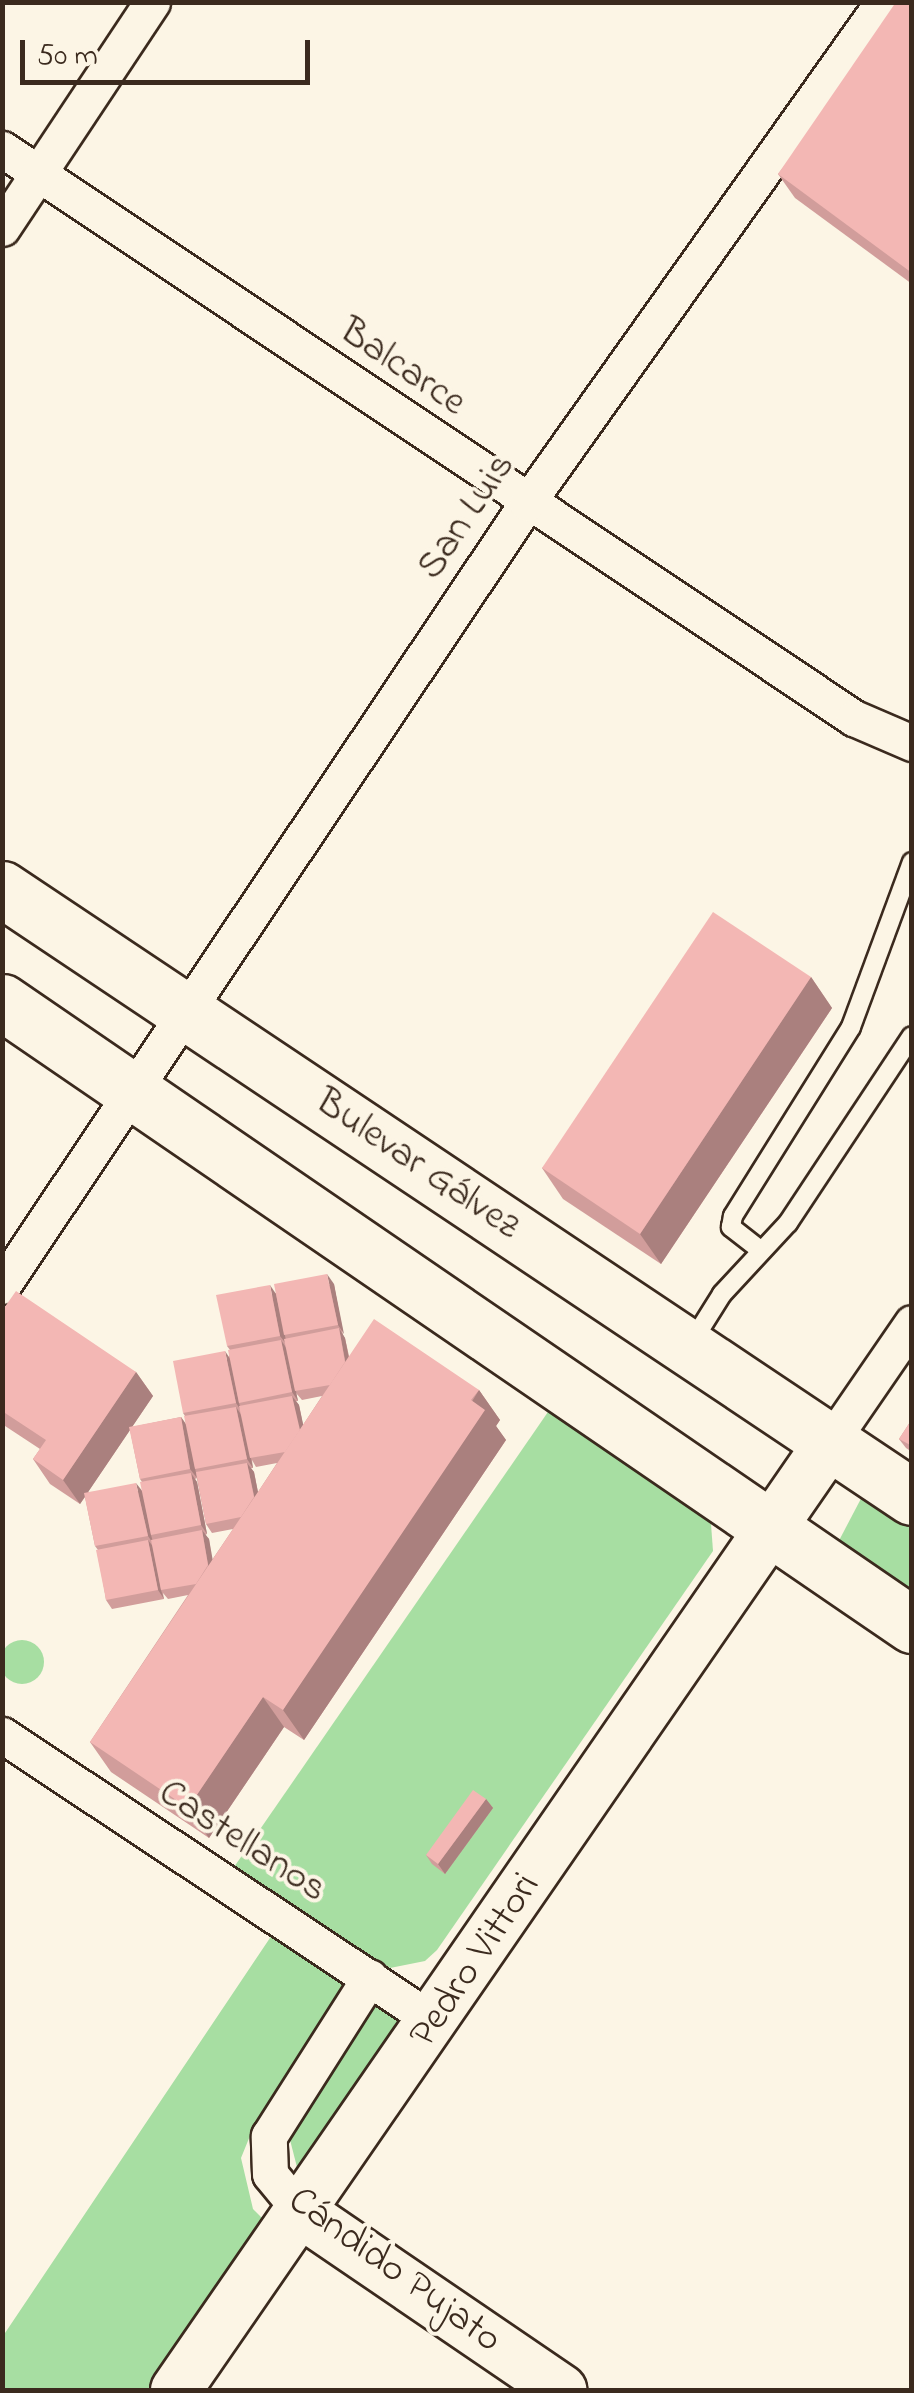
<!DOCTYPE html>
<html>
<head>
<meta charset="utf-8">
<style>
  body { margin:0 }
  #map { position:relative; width:914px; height:2393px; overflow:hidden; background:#fcf5e5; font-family:"Indie Flower",sans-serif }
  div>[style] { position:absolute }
  .green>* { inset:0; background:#a7dea2 }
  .round { border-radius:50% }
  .roads { filter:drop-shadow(2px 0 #3b2a1e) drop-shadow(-2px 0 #3b2a1e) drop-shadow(0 2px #3b2a1e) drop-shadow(0 -2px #3b2a1e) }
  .lane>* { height:18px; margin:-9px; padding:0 9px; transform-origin:9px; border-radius:9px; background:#fcf5e5 }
  .street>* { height:35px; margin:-17.5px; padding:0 17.5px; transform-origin:17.5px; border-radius:17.5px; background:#fcf5e5 }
  .secondary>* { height:50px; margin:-25px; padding:0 25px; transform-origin:25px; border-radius:25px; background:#fcf5e5 }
  .primary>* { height:55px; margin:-27.5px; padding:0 27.5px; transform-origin:27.5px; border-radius:27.5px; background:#fcf5e5 }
  .wall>* { inset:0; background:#d19d9b }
  .shaded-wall>* { inset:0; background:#aa807e }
  .building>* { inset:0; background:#f3b7b4 }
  span { translate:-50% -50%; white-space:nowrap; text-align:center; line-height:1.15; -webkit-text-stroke:8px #fcf5e5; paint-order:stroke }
  .street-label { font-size:40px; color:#3b2a1e }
  .frame { position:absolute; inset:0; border:5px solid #3b2a1e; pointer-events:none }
  .scale { position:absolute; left:20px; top:40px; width:290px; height:45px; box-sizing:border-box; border:5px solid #3b2a1e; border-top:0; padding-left:12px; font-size:30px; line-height:35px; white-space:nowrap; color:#3b2a1e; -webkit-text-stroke:8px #fcf5e5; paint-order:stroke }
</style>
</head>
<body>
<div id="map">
  <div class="green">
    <i style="clip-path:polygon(550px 1409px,701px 1510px,711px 1524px,713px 1551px,437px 1950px,425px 1961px,390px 1968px,232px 1870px)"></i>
    <i style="clip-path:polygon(865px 1491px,911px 1522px,911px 1605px,833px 1552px)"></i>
    <i class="round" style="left:0;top:1640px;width:44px;height:44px"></i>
    <i style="clip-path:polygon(276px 1929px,351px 1980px,256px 2121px,241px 2158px,253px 2209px,272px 2228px,156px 2390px,3px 2390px,3px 2336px)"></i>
    <i style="clip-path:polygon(373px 1994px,415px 2023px,298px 2171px,289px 2136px)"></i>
  </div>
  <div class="roads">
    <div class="lane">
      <i style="left:759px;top:1249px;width:36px;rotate:-142deg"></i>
      <i style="left:731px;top:1227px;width:11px;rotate:-80deg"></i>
      <i style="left:733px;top:1216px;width:223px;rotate:-58deg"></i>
      <i style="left:851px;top:1027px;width:176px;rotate:-69.7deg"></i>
      <i style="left:692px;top:1342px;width:57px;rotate:-58deg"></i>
      <i style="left:722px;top:1294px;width:97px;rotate:-47.1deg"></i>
      <i style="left:788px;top:1223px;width:224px;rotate:-56.5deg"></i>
    </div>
    <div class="street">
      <i style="left:2px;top:149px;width:1025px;rotate:33.74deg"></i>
      <i style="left:854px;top:718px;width:63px;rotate:23.3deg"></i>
      <i style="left:2px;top:228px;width:271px;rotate:-56.4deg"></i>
      <i style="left:2px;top:1286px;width:943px;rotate:-56.16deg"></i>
      <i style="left:527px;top:503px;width:615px;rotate:-54.6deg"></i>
      <i style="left:831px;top:1441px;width:143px;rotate:-55.5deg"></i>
      <i style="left:2px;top:1735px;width:519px;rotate:33.54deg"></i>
      <i style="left:302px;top:2213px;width:50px;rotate:-129.4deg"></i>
      <i style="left:270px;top:2174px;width:38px;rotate:-92deg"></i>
      <i style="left:269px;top:2136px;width:188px;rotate:-57.6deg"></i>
    </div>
    <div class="secondary">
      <i style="left:302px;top:2213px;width:314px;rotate:34.3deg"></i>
      <i style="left:176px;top:2390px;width:1153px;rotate:-55.39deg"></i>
    </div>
    <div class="primary">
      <i style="left:2px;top:889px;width:1094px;rotate:33.75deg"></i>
      <i style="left:2px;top:1002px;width:1103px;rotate:34.4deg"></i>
    </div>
  </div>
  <div class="wall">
    <i style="clip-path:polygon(912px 2px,912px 284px,795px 198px,778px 174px)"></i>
    <i style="clip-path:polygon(811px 977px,832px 1008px,661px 1264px,563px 1199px,542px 1168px)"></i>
    <i style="clip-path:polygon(evenodd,334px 1284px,343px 1335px,345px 1338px,349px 1356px,479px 1390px,500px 1420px,496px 1426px,506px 1440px,304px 1740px,284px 1727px,209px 1838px,111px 1772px,90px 1742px,188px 1595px,168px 1599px,163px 1593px,164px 1599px,112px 1609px,106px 1600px,98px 1550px,95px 1546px,85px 1497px,80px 1504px,50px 1484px,33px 1459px,40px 1449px,2px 1424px,2px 1311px,136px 1372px,153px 1396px,132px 1427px,181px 1417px,186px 1424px,185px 1416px,183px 1413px,229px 1357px,230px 1350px,227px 1346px,275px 1293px,334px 1284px,296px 1393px,302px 1400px,322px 1396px,303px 1425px,299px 1405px,296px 1401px,298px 1401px,296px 1393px,334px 1284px,130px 1430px,140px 1479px,142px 1482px,142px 1491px,88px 1492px,130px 1430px,334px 1284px,252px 1460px,256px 1467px,277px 1463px,258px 1492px,254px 1472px,251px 1468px,253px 1468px,252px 1460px,334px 1284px,195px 1469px,206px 1524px,212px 1533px,233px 1529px,212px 1560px,209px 1539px,205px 1535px,207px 1534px,197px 1482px,195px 1479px,197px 1478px,195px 1469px)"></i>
    <i style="clip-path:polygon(912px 1419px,912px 1452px,906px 1448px,899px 1439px)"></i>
    <i style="clip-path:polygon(486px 1799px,493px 1808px,445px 1874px,432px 1864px,426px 1855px)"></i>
  </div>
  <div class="shaded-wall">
    <i style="clip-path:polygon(811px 977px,832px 1008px,661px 1264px,640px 1234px)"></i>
    <i style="clip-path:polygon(327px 1274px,334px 1284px,344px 1334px,338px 1325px)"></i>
    <i style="clip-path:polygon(270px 1285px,276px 1294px,287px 1345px,280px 1336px)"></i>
    <i style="clip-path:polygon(339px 1328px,345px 1338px,355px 1390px,349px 1381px)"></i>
    <i style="clip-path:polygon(281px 1340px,287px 1349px,298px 1401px,292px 1392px)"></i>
    <i style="clip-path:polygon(225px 1351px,231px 1360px,239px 1403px,242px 1412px,236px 1403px)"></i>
    <i style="clip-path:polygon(136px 1372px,153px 1396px,80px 1504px,63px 1480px)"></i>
    <i style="clip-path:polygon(479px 1390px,500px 1420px,496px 1426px,506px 1440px,304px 1740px,283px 1710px)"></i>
    <i style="clip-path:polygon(292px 1396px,299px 1405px,310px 1457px,303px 1448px)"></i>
    <i style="clip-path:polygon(236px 1407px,242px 1416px,253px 1468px,247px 1459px)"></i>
    <i style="clip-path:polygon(181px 1417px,187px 1426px,197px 1478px,190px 1469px)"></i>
    <i style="clip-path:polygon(247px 1463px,254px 1472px,264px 1523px,258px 1514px)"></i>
    <i style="clip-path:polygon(191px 1473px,197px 1482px,207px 1534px,201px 1525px)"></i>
    <i style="clip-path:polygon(136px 1483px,143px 1492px,151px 1535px,154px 1545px,148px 1536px)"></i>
    <i style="clip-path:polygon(202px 1530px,209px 1539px,218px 1590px,211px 1581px)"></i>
    <i style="clip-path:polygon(148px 1540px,155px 1549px,161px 1590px,164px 1599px,158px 1590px)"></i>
    <i style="clip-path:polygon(263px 1697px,284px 1727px,209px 1838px,188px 1808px)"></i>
    <i style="clip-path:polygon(486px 1799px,493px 1808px,445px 1874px,438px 1864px)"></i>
  </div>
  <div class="building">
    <i style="clip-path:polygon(896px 2px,912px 2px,912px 273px,778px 174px)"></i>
    <i style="clip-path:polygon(713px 912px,811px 977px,640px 1234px,542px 1168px)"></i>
    <i style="clip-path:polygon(327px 1274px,338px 1325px,284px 1335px,274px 1284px)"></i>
    <i style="clip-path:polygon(270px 1285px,280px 1336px,227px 1346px,216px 1295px)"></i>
    <i style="clip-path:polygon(16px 1291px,136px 1372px,63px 1480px,33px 1459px,46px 1440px,2px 1411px,2px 1311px)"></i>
    <i style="clip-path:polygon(374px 1319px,479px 1390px,471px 1400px,485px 1410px,283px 1710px,263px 1697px,188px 1808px,90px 1742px)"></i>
    <i style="clip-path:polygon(339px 1328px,345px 1362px,330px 1385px,295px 1391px,284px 1339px)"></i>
    <i style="clip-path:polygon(281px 1340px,292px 1392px,239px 1403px,228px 1350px)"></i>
    <i style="clip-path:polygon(225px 1351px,236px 1403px,183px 1413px,173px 1361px)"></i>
    <i style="clip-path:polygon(292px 1396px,300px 1430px,285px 1452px,250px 1458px,239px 1406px)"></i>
    <i style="clip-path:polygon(236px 1407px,247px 1459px,195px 1469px,184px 1416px)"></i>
    <i style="clip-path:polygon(181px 1417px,190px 1469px,140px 1479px,129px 1427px)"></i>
    <i style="clip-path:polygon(912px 1419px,912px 1446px,899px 1439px)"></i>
    <i style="clip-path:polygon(247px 1463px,254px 1497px,241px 1517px,206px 1524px,196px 1472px)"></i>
    <i style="clip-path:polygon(191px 1473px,201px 1525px,151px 1535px,140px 1482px)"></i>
    <i style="clip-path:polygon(136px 1483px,148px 1536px,95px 1546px,84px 1493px)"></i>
    <i style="clip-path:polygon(202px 1530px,208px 1565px,196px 1584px,161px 1590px,151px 1540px)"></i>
    <i style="clip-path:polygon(148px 1540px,158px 1590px,106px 1600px,96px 1550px)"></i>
    <i style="clip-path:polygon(473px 1790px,486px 1799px,438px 1864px,426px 1855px)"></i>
  </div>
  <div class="street-label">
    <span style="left:402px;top:368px;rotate:34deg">Balcarce</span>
    <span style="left:467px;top:517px;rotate:-56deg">San Luis</span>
    <span style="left:417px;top:1165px;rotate:34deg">Bulevar Gálvez</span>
    <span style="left:242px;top:1842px;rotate:33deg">Castellanos</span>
    <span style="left:476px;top:1961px;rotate:-56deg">Pedro Vittori</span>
    <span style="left:394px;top:2271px;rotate:36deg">Cándido Pujato</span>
  </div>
  <div class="frame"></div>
  <div class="scale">50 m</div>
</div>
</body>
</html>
